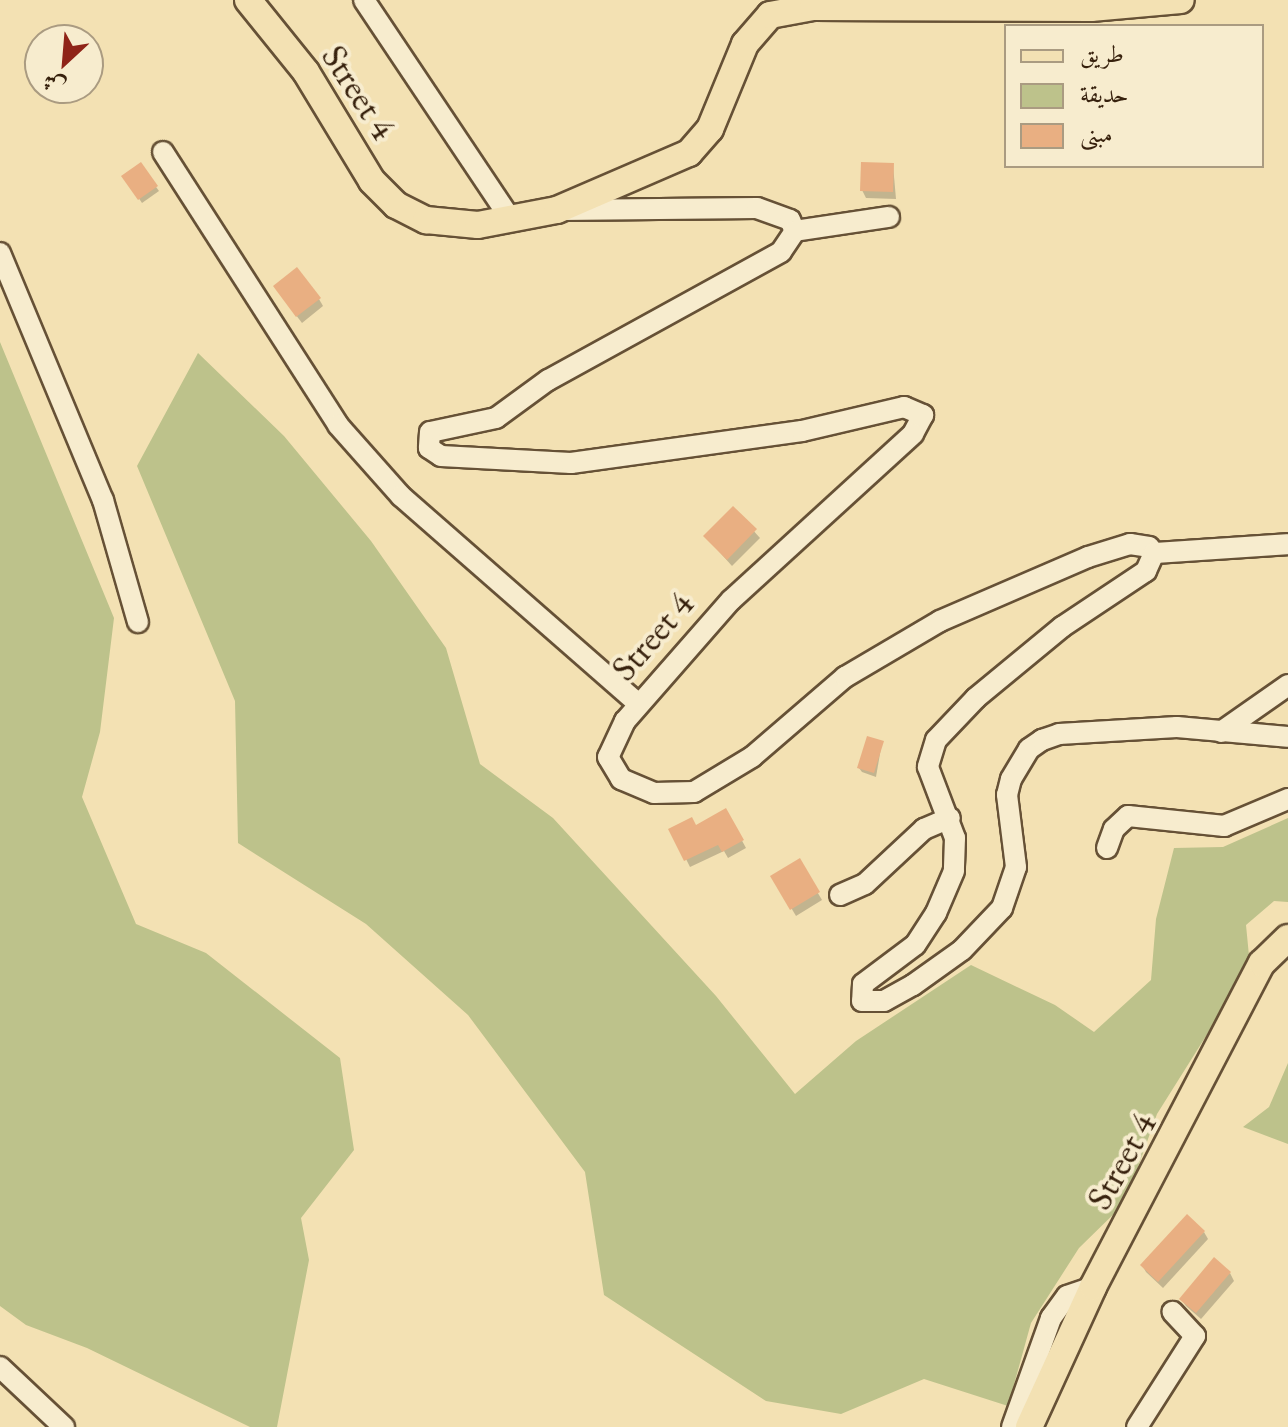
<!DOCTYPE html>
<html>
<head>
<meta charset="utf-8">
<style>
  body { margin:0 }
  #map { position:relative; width:1288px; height:1427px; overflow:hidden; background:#f3e1b3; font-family:"EB Garamond",Amiri,serif }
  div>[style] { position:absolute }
  .green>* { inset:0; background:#bdc28b }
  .shadow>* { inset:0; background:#0003 }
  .building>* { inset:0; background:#e9af82 }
  .roads { filter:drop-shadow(2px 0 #665136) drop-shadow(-2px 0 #665136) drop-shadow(0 2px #665136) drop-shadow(0 -2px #665136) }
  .minor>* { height:20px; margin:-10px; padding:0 10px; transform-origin:10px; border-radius:10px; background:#f7ecce }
  .major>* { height:26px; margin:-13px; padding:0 13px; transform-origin:13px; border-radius:13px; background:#f3e1b3 }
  span { translate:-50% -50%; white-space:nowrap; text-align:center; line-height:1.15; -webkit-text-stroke:8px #f7ecce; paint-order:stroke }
  .street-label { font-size:36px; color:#37210d }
  .legend { position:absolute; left:1004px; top:24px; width:260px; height:144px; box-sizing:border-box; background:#f7ecce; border:2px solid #aa9b81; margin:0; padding:10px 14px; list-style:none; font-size:24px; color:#37210d }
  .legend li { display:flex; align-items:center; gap:16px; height:40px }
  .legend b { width:40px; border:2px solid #aa9b81 }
  .north { position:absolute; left:24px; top:24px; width:80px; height:80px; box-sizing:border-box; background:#f7ecce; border:2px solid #aa9b81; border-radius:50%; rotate:206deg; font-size:22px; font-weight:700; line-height:32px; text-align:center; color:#37210d }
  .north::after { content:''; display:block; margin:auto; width:28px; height:36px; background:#8f2418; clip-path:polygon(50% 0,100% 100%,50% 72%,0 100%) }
</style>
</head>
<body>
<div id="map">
  <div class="green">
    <i style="clip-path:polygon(0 342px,114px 618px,100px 732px,82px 797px,136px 924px,206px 953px,340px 1058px,354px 1150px,301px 1218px,309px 1260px,277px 1427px,250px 1427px,87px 1348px,26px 1325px,0 1306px)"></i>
    <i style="clip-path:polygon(198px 353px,284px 436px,371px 541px,446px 648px,480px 764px,553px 818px,716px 996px,795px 1094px,856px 1041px,971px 965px,1055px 1005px,1094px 1032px,1151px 980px,1156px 919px,1174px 848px,1223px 847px,1288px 818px,1288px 902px,1274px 901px,1246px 925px,1250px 966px,1157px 1114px,1125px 1203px,1079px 1248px,1031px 1323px,1008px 1406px,924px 1379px,841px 1414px,766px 1401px,604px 1295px,585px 1172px,468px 1015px,366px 924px,238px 843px,235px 701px,137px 466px)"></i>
    <i style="clip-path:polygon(1288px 1063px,1288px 1144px,1243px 1127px,1269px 1107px)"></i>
  </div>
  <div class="shadow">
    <i style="clip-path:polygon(140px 165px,159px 191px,142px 203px,124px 176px)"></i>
    <i style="clip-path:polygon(893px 165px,896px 199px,866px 198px,862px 190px)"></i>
    <i style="clip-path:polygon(280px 294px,319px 299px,323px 306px,302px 323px)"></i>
    <i style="clip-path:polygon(733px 508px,760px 538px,732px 566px,706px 537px)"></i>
    <i style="clip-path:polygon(882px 742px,876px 777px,862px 772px,859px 768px)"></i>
    <i style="clip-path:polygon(726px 811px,746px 848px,728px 858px,724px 851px,690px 867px,671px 829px,696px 828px)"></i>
    <i style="clip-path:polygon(799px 861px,822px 900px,796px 916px,773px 877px)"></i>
    <i style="clip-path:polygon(1204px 1232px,1208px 1239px,1163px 1288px,1146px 1272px,1142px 1265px)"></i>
    <i style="clip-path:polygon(1230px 1273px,1234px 1281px,1201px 1319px,1186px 1306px,1181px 1299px)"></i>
  </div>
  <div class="building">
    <i style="clip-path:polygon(141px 162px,158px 186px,138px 200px,121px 176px)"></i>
    <i style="clip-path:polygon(861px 162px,894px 163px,893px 192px,860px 191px)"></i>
    <i style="clip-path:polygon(297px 267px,321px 298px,296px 317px,273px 286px)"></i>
    <i style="clip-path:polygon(733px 506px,757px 529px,727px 560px,703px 536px)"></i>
    <i style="clip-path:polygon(867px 736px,884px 741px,874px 773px,857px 768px)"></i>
    <i style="clip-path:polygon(726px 808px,744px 840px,722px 852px,718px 845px,684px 861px,668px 829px,692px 817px,696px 825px)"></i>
    <i style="clip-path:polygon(800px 858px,820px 892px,790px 910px,770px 876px)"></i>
    <i style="clip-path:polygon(1187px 1214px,1205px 1231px,1158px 1282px,1140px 1265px)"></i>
    <i style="clip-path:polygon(1214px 1257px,1231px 1272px,1196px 1313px,1179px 1299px)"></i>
  </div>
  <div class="roads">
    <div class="minor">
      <i style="left:364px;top:0;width:262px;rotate:56.2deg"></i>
      <i style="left:163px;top:152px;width:324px;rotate:57.3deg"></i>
      <i style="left:338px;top:425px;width:95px;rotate:48.4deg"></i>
      <i style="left:401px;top:496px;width:316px;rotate:41.2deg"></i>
      <i style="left:561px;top:210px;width:196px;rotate:-0.6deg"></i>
      <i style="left:757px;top:208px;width:35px;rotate:20deg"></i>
      <i style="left:790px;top:220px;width:12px;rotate:66deg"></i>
      <i style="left:795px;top:231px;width:25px;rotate:124deg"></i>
      <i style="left:781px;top:252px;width:266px;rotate:151.2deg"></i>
      <i style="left:548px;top:380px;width:64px;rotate:143.8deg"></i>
      <i style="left:496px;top:418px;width:67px;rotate:168deg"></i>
      <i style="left:430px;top:432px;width:16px;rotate:94deg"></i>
      <i style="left:429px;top:448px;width:14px;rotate:34deg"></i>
      <i style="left:441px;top:456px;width:130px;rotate:3.1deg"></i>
      <i style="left:571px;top:463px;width:233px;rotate:-7.9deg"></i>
      <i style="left:802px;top:431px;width:105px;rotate:-13.2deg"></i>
      <i style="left:904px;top:407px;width:21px;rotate:23deg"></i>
      <i style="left:923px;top:415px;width:21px;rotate:118deg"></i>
      <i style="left:913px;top:434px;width:246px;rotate:137.6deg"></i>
      <i style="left:731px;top:600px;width:161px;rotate:131.2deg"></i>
      <i style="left:625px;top:721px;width:40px;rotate:115deg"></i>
      <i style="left:608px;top:757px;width:26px;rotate:59deg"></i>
      <i style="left:621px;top:779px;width:36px;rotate:23deg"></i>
      <i style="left:654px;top:793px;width:40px;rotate:-1.4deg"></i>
      <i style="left:694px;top:792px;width:68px;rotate:-31.1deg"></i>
      <i style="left:752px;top:757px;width:123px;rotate:-40.7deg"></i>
      <i style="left:845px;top:677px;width:110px;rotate:-30.5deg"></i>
      <i style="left:940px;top:621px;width:161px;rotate:-23.4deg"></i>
      <i style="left:1088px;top:557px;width:44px;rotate:-17.2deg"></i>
      <i style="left:1130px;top:544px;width:19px;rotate:9deg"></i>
      <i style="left:1149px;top:547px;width:8px;rotate:50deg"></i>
      <i style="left:1154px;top:553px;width:20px;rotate:114deg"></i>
      <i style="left:1146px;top:571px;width:101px;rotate:146.3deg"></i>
      <i style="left:1062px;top:627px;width:112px;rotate:140.5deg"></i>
      <i style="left:976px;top:698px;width:58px;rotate:133.6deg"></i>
      <i style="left:936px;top:740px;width:28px;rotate:107deg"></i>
      <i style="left:928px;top:767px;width:76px;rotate:69.2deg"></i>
      <i style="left:955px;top:838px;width:33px;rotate:92deg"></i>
      <i style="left:954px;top:871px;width:46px;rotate:113.2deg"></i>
      <i style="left:936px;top:913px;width:38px;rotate:123deg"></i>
      <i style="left:915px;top:945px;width:65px;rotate:143.1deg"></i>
      <i style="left:863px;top:984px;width:17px;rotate:93deg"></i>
      <i style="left:862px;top:1001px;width:22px"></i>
      <i style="left:884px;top:1001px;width:33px;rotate:-29deg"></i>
      <i style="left:913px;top:985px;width:60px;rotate:-35.5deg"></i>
      <i style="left:962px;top:950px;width:58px;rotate:-46.4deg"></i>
      <i style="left:1002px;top:908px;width:43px;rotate:-71.1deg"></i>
      <i style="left:1016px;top:867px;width:73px;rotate:-97.1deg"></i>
      <i style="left:1007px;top:795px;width:16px;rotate:-76deg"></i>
      <i style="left:1011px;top:779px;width:35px;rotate:-59deg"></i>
      <i style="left:1029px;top:749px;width:16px;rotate:-35deg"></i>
      <i style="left:1042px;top:740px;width:18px;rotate:-19deg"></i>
      <i style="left:1059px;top:734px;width:118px;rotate:-3.4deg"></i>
      <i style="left:1177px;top:727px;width:111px;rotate:5.1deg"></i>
      <i style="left:795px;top:231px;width:95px;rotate:-8.5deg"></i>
      <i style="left:0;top:253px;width:268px;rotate:67.4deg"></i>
      <i style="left:103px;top:500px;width:127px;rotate:74deg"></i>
      <i style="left:1154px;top:553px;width:134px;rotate:-3.8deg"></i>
      <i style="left:1221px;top:732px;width:82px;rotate:-35deg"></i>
      <i style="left:1107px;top:848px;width:20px;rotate:-70deg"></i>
      <i style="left:1114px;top:829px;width:19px;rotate:-43deg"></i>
      <i style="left:1128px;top:816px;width:97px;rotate:5.9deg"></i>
      <i style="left:1224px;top:826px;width:69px;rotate:-22.9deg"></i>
      <i style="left:840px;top:895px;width:27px;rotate:-24deg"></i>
      <i style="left:865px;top:884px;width:81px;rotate:-43deg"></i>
      <i style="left:924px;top:829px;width:28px;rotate:-23deg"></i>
      <i style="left:0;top:1367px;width:88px;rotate:43.2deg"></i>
      <i style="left:1012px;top:1427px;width:116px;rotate:-70.3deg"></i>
      <i style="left:1051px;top:1318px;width:27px;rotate:-54deg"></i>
      <i style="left:1067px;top:1296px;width:28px;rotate:-19deg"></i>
      <i style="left:1137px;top:1427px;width:108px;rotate:-57.5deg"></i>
      <i style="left:1195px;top:1336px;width:33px;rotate:-133deg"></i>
    </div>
    <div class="major">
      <i style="left:248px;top:0;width:92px;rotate:51.1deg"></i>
      <i style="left:306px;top:72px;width:127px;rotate:58.8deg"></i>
      <i style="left:372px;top:181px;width:34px;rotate:45deg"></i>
      <i style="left:396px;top:205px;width:34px;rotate:27deg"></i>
      <i style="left:426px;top:220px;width:52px;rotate:5.5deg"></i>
      <i style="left:478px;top:225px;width:80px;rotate:-10.8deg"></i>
      <i style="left:557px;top:210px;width:144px;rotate:-23.4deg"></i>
      <i style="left:689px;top:153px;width:32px;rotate:-49deg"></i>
      <i style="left:710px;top:129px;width:92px;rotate:-67.6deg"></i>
      <i style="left:745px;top:44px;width:38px;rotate:-49deg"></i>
      <i style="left:770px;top:15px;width:44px;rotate:-10.5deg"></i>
      <i style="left:813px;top:7px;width:278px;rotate:0.2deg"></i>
      <i style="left:1091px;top:8px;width:90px;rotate:-5.1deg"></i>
      <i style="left:1029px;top:1427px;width:154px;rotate:-65.4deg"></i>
      <i style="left:1093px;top:1287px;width:365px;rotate:-62.5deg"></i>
      <i style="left:1262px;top:963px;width:36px;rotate:-44deg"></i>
    </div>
  </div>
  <div class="street-label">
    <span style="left:359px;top:92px;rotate:57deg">Street 4</span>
    <span style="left:652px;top:636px;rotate:-49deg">Street 4</span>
    <span style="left:1121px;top:1161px;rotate:-61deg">Street 4</span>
  </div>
  <ul class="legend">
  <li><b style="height:10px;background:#f3e1b3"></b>طريق</li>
  <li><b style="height:22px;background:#bdc28b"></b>حديقة</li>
  <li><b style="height:22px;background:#e9af82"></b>مبنى</li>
  </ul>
  <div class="north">ش</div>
</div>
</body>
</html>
